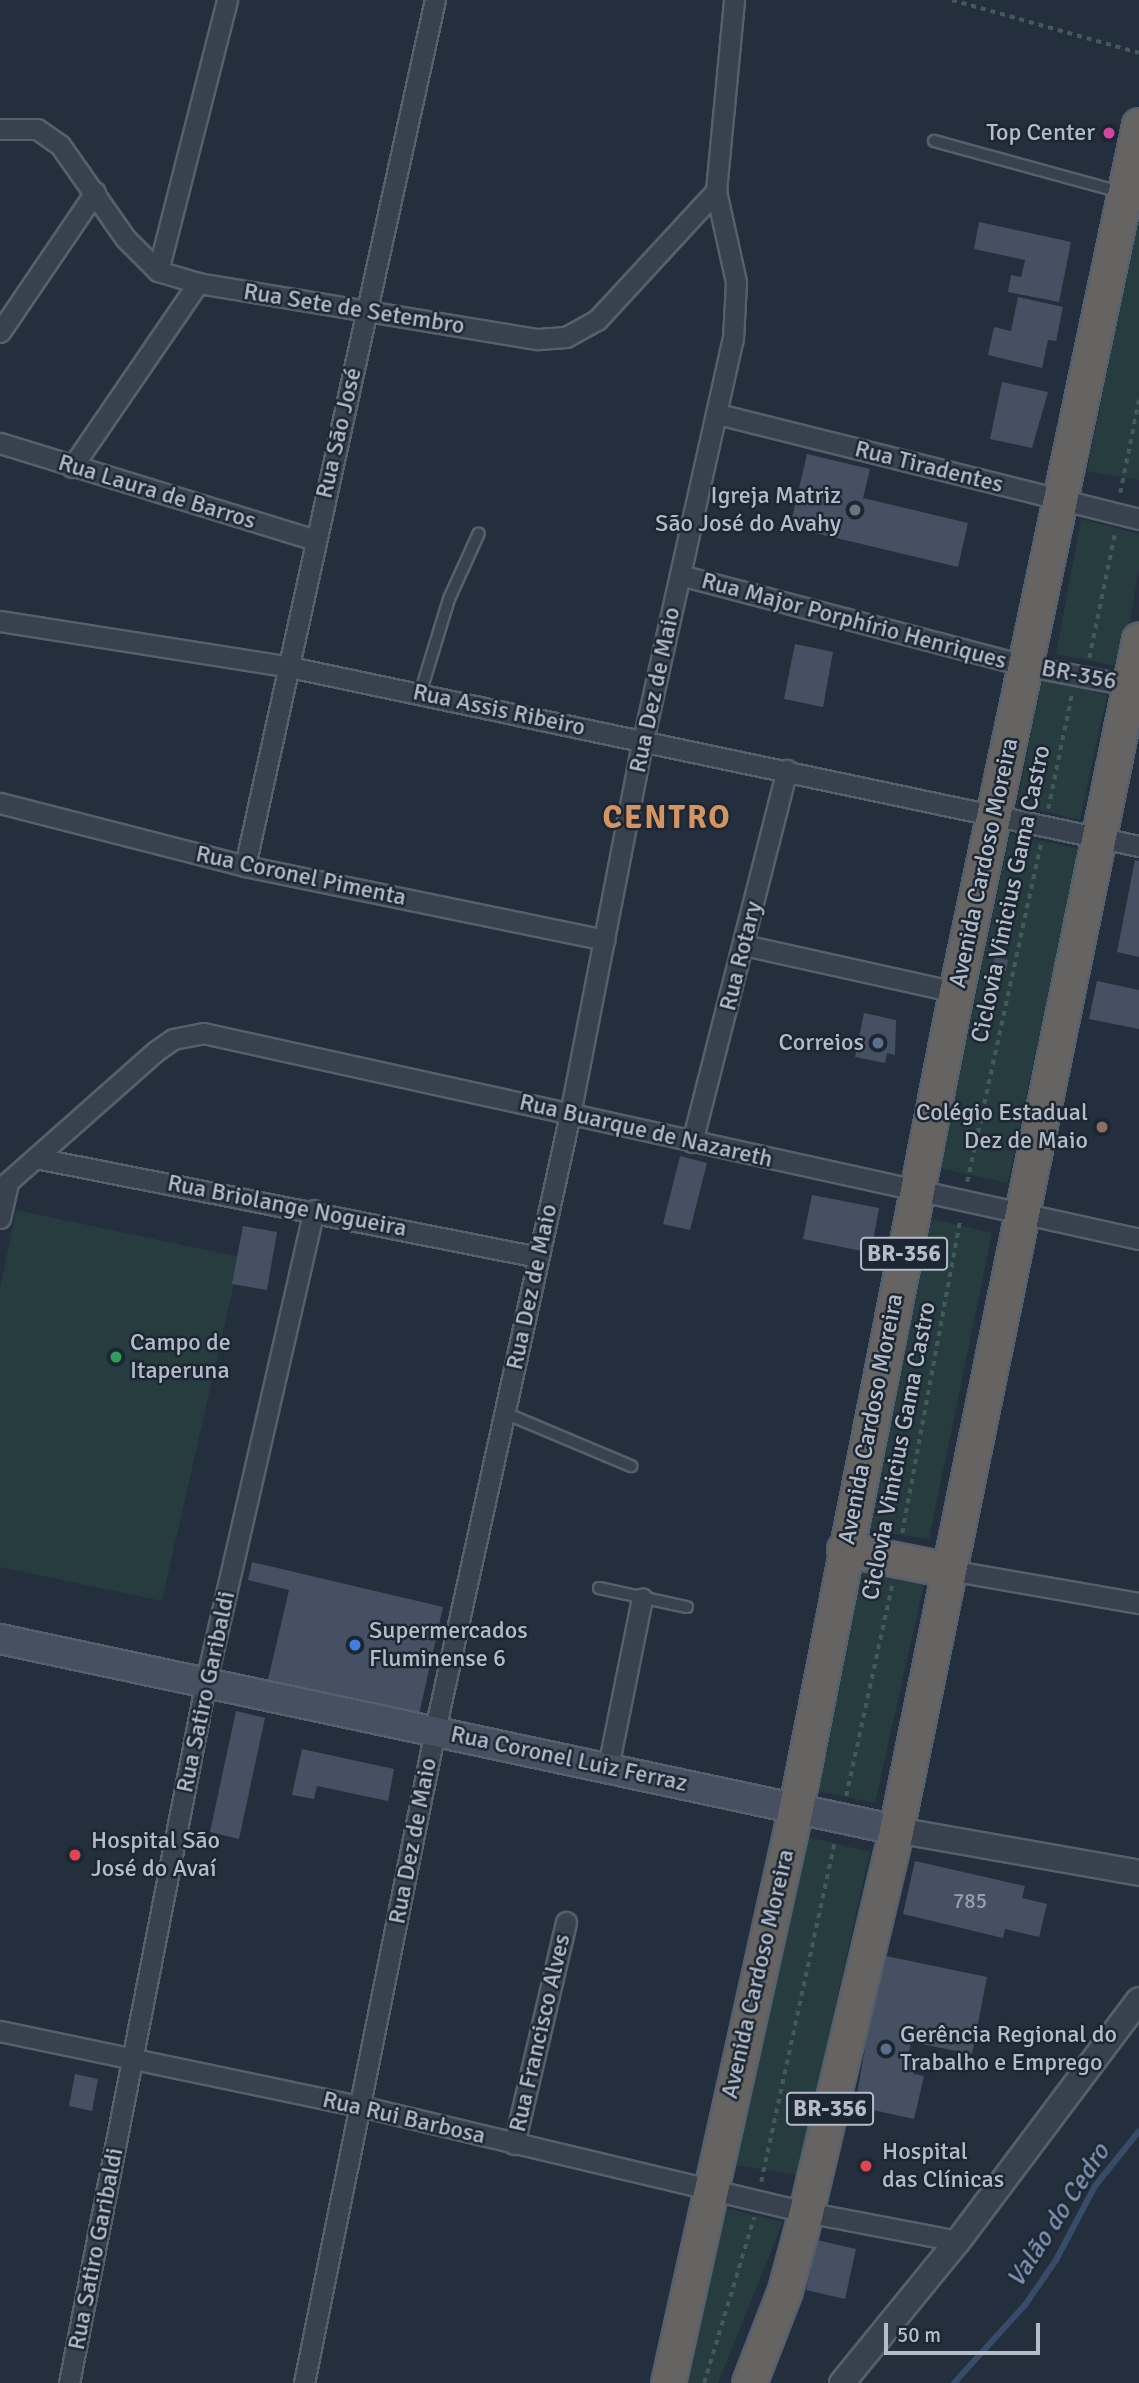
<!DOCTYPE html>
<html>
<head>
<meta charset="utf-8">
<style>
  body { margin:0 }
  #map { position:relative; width:1139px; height:2383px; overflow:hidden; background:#242f3e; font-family:Signika,sans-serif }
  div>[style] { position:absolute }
  .green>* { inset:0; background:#263c3f }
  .stream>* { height:6px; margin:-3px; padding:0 3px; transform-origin:3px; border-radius:3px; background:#394c67 }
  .building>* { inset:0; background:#455162 }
  .path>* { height:3.5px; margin-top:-1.75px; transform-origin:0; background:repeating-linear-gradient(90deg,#44595c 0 5px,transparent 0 10px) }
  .roads { filter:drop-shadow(2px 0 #565f6c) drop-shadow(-2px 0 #565f6c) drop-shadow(0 2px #565f6c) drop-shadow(0 -2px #565f6c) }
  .service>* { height:10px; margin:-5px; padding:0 5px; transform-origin:5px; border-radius:5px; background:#38414e }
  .minor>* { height:19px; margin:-9.5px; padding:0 9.5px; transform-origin:9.5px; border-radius:9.5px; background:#38414e }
  .tertiary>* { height:24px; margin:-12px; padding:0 12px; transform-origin:12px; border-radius:12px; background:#38414e }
  .secondary>* { height:28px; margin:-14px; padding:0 14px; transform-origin:14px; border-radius:14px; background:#465061 }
  .trunk>* { height:33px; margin:-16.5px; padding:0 16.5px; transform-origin:16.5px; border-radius:16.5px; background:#656462 }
  .dots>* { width:19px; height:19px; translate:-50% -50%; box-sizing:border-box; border:4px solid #1d2633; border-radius:50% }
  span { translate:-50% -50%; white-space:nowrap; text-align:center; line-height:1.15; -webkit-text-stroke:5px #1d2633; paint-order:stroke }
  .number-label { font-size:21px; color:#98a1af }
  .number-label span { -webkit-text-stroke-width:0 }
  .shield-label span { padding:2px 5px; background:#1d2633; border:2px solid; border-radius:5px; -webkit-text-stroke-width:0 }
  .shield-label { font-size:23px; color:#b4bcc9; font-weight:700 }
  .poi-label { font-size:24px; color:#b4bcc9 }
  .right { translate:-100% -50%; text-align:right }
  .left { translate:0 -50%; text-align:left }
  .street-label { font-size:24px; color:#b4bcc9 }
  .water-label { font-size:26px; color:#7c92b1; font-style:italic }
  .district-label { font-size:32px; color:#d59563; font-weight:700; letter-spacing:2px }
  .scale { position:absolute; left:884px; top:2323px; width:156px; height:32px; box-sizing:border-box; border:4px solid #b4bcc9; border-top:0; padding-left:9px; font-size:21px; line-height:24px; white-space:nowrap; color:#b4bcc9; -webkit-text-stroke:5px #1d2633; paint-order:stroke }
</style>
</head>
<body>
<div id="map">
  <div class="green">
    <i style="clip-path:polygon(1139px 210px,1139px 480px,1087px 471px)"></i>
    <i style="clip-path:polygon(1081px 519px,1139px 534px,1139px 568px,1122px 667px,1056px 654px)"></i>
    <i style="clip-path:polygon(1042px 678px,1107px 695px,1080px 820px,1017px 805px)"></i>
    <i style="clip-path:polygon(1010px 834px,1079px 849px,1008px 1183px,939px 1168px)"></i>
    <i style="clip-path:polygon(16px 1210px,240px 1257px,162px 1601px,0 1567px,0 1289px)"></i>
    <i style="clip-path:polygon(924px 1217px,992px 1233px,929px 1539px,862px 1529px)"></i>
    <i style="clip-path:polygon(863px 1568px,925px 1579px,875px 1803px,813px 1790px)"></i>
    <i style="clip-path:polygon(801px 1835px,870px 1852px,797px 2175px,734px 2165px)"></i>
    <i style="clip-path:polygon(720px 2207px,783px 2222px,718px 2383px,682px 2383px)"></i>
  </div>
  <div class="stream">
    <i style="left:954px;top:2383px;width:105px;rotate:-47.7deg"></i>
    <i style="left:1025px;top:2305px;width:55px;rotate:-55.4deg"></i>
    <i style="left:1056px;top:2260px;width:84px;rotate:-62.2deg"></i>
    <i style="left:1095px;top:2186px;width:70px;rotate:-51.3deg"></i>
  </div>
  <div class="building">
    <i style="clip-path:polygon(979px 222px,1071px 242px,1059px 302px,1008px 292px,1011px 275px,1021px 277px,1025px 260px,974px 249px)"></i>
    <i style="clip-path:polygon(1018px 297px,1063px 307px,1056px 341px,1048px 340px,1042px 368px,988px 355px,994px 327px,1011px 331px)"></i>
    <i style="clip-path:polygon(1002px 382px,1048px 392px,1032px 448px,990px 439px)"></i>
    <i style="clip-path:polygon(807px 454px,870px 469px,863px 498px,968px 523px,958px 567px,790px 527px)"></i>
    <i style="clip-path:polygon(795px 644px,833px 652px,823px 707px,784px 699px)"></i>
    <i style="clip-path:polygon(1135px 860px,1139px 861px,1139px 957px,1117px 952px)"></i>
    <i style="clip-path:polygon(995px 957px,1008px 960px,1006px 971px,992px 967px)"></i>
    <i style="clip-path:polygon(1097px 981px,1139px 990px,1139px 1029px,1089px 1019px)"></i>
    <i style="clip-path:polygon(864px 1013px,896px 1020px,895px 1055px,887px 1053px,885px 1063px,855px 1057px)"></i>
    <i style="clip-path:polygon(680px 1156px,707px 1163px,690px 1230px,663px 1224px)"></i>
    <i style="clip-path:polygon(812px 1195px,879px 1208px,871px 1253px,803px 1239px)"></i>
    <i style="clip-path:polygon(243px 1226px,277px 1232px,267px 1290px,232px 1284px)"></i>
    <i style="clip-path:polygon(252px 1562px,443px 1607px,418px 1719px,267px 1684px,289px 1590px,248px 1580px)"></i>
    <i style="clip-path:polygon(236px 1711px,265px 1718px,239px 1839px,210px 1832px)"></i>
    <i style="clip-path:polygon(302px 1749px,394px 1769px,388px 1801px,317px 1786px,314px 1799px,292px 1795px)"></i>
    <i style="clip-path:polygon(915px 1861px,1025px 1886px,1022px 1898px,1047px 1904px,1039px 1937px,1005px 1929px,1003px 1938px,903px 1914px)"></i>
    <i style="clip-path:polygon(881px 1955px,987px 1977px,972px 2054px,911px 2042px,908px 2056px,917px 2058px,914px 2074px,924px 2076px,914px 2119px,855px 2106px)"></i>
    <i style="clip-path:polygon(75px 2074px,98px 2079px,92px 2111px,69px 2106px)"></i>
    <i style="clip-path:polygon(817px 2240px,856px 2249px,845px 2299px,806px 2290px)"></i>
  </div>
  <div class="path">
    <i style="left:952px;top:0;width:194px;rotate:15.8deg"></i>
    <i style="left:1120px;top:493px;width:96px;rotate:-78.6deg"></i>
    <i style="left:1089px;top:658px;width:129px;rotate:-78.3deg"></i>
    <i style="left:1048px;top:809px;width:118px;rotate:-78.3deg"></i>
    <i style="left:967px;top:1182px;width:346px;rotate:-77.7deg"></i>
    <i style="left:902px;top:1533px;width:318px;rotate:-79.5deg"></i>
    <i style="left:846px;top:1796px;width:216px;rotate:-77.7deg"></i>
    <i style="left:761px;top:2182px;width:349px;rotate:-77.8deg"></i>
    <i style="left:704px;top:2383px;width:173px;rotate:-73.2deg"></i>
  </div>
  <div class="roads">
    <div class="service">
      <i style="left:934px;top:141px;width:193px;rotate:15.3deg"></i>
      <i style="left:420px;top:694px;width:99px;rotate:-73deg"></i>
      <i style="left:449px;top:599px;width:72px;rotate:-65.6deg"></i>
      <i style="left:505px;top:1413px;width:137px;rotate:22.8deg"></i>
      <i style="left:599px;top:1588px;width:90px;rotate:12.2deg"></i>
    </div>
    <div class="minor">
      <i style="left:0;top:129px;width:37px"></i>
      <i style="left:37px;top:129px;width:28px;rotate:35deg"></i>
      <i style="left:60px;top:145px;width:113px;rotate:55deg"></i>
      <i style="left:125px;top:238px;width:47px;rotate:45deg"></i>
      <i style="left:158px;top:271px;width:42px;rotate:16.7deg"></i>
      <i style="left:198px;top:283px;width:345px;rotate:9.4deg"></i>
      <i style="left:538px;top:339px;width:28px;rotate:-4deg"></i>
      <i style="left:566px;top:337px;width:35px;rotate:-29deg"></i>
      <i style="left:597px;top:320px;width:176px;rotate:-47.3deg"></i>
      <i style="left:158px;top:271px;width:280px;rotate:-75.7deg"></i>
      <i style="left:0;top:332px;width:169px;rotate:-55.8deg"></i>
      <i style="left:718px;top:414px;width:434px;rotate:14deg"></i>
      <i style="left:0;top:443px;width:330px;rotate:17.1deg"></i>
      <i style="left:72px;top:467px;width:223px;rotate:-55.6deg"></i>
      <i style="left:680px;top:575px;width:360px;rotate:14.7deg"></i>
      <i style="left:1028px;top:666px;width:112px;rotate:10.8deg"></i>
      <i style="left:0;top:621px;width:294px;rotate:9deg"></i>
      <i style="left:290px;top:667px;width:868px;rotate:11.91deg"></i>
      <i style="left:0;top:803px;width:253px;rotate:14.4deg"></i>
      <i style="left:245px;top:866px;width:367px;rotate:11.6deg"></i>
      <i style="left:245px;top:866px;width:887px;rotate:-77.63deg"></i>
      <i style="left:744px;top:945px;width:217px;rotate:12.5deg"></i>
      <i style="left:692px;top:1142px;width:384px;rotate:-75.7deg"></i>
      <i style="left:36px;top:1158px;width:512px;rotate:11.16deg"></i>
      <i style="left:0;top:1189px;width:208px;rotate:-41.5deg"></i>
      <i style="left:156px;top:1051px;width:21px;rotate:-35deg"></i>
      <i style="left:173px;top:1039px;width:31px;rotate:-11deg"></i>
      <i style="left:203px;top:1033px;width:958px;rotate:12.41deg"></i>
      <i style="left:0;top:1218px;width:37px;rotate:-77deg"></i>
      <i style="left:949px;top:1570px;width:193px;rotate:9.9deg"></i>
      <i style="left:608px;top:1767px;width:172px;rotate:-78.6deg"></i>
      <i style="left:0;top:2031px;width:368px;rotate:11.8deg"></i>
      <i style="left:360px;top:2106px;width:458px;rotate:13.4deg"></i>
      <i style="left:806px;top:2212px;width:155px;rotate:10.8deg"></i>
      <i style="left:514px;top:2144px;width:228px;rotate:-76.8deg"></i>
      <i style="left:69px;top:2383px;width:715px;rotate:-78.96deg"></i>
      <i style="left:206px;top:1681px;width:483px;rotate:-77.1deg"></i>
      <i style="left:304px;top:2383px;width:666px;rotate:-78.66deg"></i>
      <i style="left:435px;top:1730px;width:631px;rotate:-77.64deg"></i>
      <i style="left:570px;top:1114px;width:381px;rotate:-79deg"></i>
      <i style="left:643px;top:740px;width:411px;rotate:-77.4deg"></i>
      <i style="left:733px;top:339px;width:57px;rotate:-87deg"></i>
      <i style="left:736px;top:282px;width:93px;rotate:-102.4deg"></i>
      <i style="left:716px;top:191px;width:192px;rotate:-84.6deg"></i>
    </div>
    <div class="tertiary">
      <i style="left:896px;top:1830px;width:247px;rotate:10deg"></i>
      <i style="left:842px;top:2383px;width:183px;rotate:-50.8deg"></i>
      <i style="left:958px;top:2241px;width:301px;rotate:-53.1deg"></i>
    </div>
    <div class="secondary">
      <i style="left:0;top:1639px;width:916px;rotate:12.03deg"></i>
    </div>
    <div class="trunk">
      <i style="left:844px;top:1549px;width:107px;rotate:11.3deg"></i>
      <i style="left:668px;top:2383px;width:590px;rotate:-77.47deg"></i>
      <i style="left:796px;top:1807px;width:831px;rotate:-78.89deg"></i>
      <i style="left:956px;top:992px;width:886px;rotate:-78.08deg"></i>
      <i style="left:749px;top:2383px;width:100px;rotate:-68.8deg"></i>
      <i style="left:785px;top:2290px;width:81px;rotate:-74.9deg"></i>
      <i style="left:806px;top:2212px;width:392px;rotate:-76.7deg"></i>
      <i style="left:896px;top:1830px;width:1215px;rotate:-78.46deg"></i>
    </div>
  </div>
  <div class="dots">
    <i style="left:1109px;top:133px;background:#d1479c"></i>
    <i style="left:855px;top:510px;background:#6b7280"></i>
    <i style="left:878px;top:1043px;background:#5c6f8a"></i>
    <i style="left:1102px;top:1127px;background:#8d6e63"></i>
    <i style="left:116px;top:1357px;background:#2e9e5b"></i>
    <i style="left:355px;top:1645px;background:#3f7fe0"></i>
    <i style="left:75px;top:1855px;background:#e0444e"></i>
    <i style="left:886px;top:2049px;background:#5c6f8a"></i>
    <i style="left:866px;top:2166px;background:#e0444e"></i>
  </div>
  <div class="number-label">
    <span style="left:970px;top:1901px">785</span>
  </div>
  <div class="shield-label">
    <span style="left:904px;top:1254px">BR-356</span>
    <span style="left:830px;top:2109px">BR-356</span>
  </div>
  <div class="poi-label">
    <span class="right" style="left:1095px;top:133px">Top Center</span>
    <span class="right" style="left:841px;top:510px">Igreja Matriz<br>São José do Avahy</span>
    <span class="right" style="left:864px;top:1043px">Correios</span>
    <span class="right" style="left:1088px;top:1127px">Colégio Estadual<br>Dez de Maio</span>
    <span class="left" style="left:130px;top:1357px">Campo de<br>Itaperuna</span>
    <span class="left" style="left:369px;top:1645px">Supermercados<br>Fluminense 6</span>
    <span class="left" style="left:91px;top:1855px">Hospital São<br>José do Avaí</span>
    <span class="left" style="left:900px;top:2049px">Gerência Regional do<br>Trabalho e Emprego</span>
    <span class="left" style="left:882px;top:2166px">Hospital<br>das Clínicas</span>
  </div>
  <div class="street-label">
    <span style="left:354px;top:309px;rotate:9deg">Rua Sete de Setembro</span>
    <span style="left:339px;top:433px;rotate:-77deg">Rua São José</span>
    <span style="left:929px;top:467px;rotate:14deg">Rua Tiradentes</span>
    <span style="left:157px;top:492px;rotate:17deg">Rua Laura de Barros</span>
    <span style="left:854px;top:621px;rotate:15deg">Rua Major Porphírio Henriques</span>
    <span style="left:1079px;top:675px;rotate:11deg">BR-356</span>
    <span style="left:655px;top:690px;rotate:-78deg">Rua Dez de Maio</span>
    <span style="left:499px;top:710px;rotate:12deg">Rua Assis Ribeiro</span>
    <span style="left:984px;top:863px;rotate:-78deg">Avenida Cardoso Moreira</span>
    <span style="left:301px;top:876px;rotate:12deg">Rua Coronel Pimenta</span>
    <span style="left:1011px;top:894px;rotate:-78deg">Ciclovia Vinicius Gama Castro</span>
    <span style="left:741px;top:956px;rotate:-76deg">Rua Rotary</span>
    <span style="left:646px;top:1131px;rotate:13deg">Rua Buarque de Nazareth</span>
    <span style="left:287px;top:1206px;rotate:11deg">Rua Briolange Nogueira</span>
    <span style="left:532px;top:1287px;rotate:-78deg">Rua Dez de Maio</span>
    <span style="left:871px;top:1419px;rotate:-79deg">Avenida Cardoso Moreira</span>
    <span style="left:899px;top:1451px;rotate:-79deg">Ciclovia Vinicius Gama Castro</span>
    <span style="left:206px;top:1692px;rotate:-78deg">Rua Satiro Garibaldi</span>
    <span style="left:569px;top:1759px;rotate:12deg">Rua Coronel Luiz Ferraz</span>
    <span style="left:413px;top:1841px;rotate:-79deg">Rua Dez de Maio</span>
    <span style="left:758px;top:1974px;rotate:-77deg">Avenida Cardoso Moreira</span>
    <span style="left:540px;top:2033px;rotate:-77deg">Rua Francisco Alves</span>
    <span style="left:404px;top:2118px;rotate:13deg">Rua Rui Barbosa</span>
    <span style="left:96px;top:2249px;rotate:-79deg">Rua Satiro Garibaldi</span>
  </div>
  <div class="water-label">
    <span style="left:1059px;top:2216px;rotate:-57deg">Valão do Cedro</span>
  </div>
  <div class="district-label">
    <span style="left:667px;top:818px">CENTRO</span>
  </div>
  <div class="scale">50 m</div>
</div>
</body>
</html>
